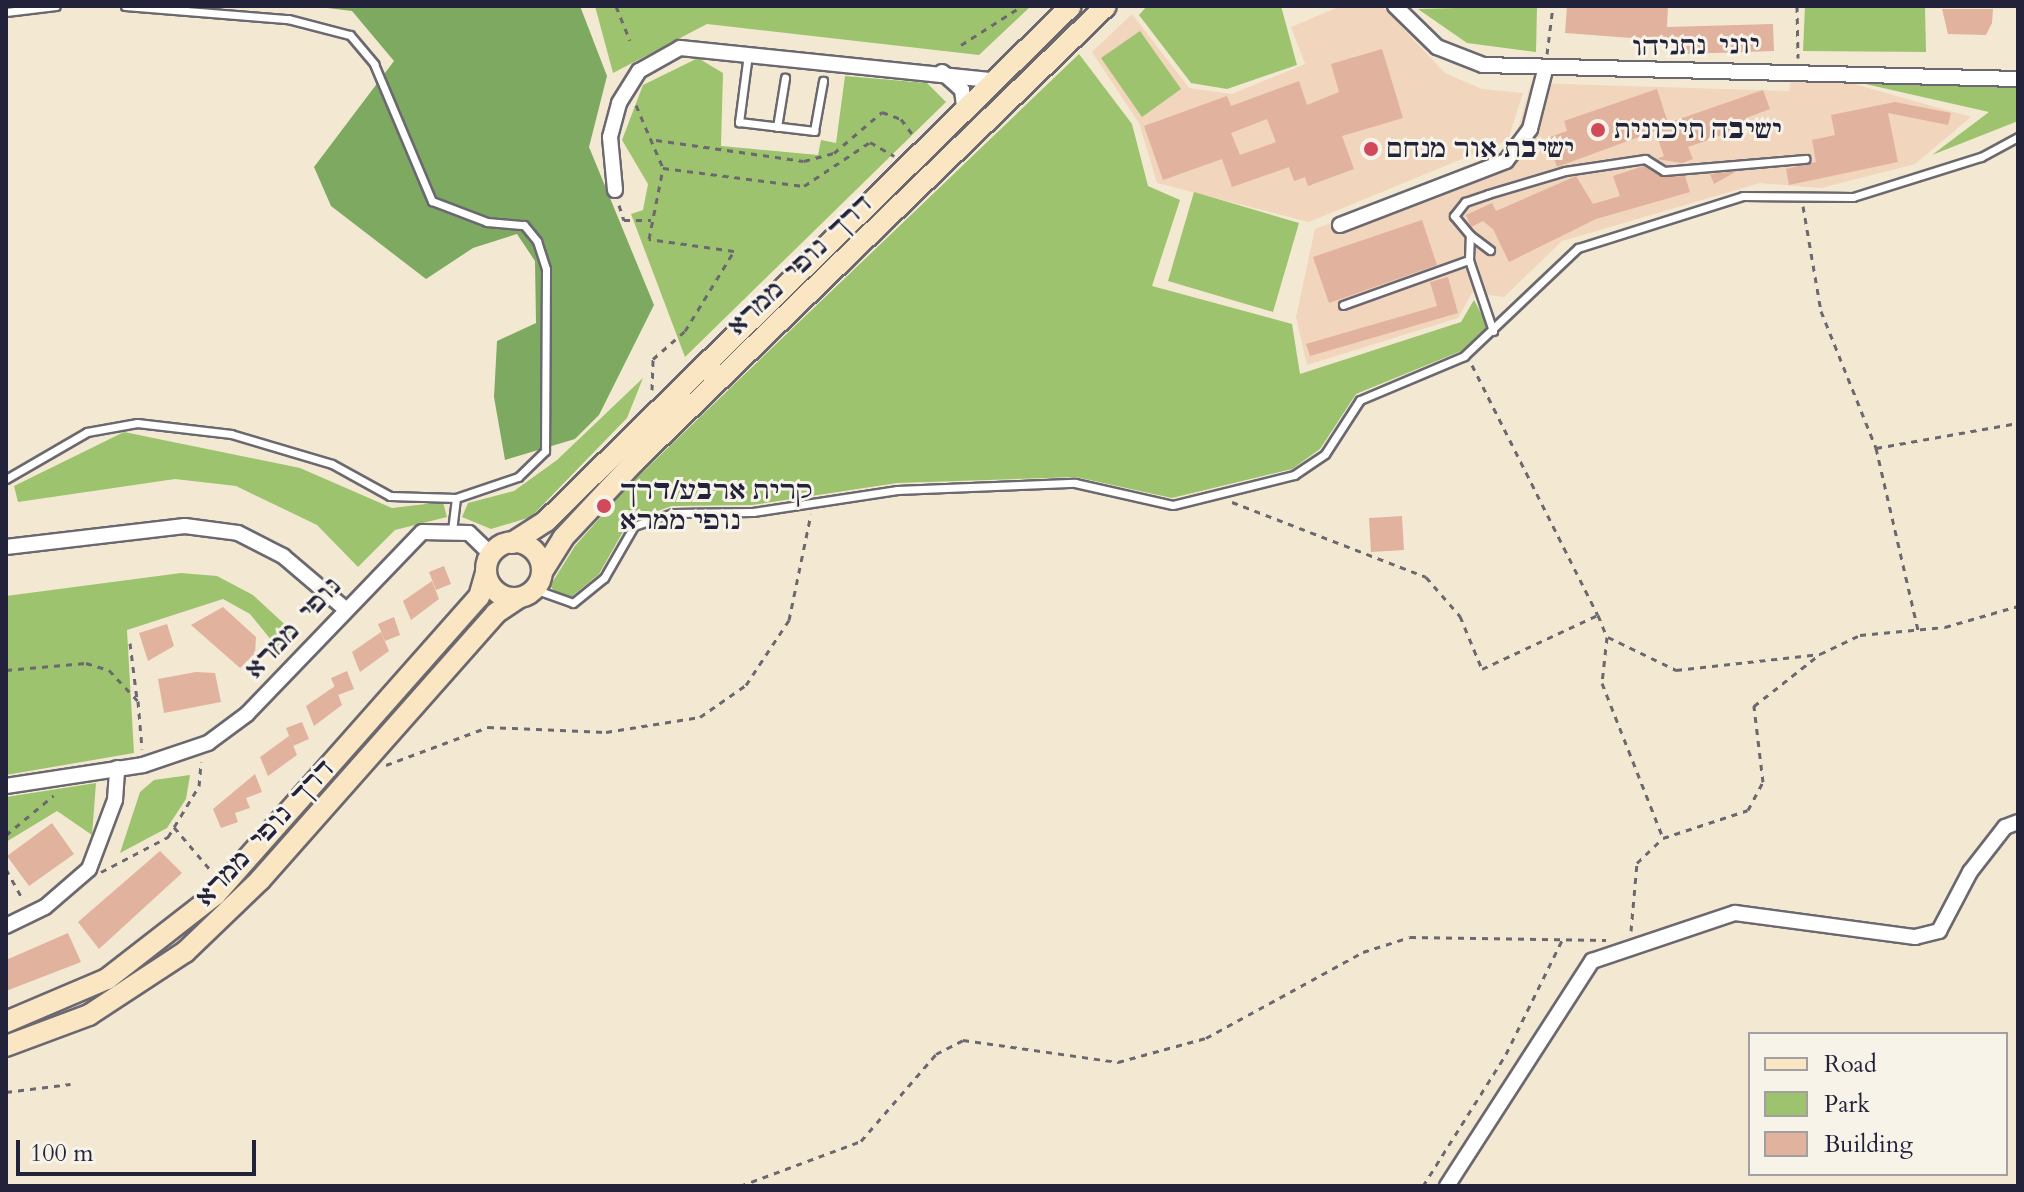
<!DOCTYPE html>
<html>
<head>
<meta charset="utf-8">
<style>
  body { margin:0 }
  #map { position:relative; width:2024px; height:1192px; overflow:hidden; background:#f3e9d3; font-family:Cardo,"Frank Ruhl Libre",serif }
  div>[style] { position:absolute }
  .built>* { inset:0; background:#f1d5bd }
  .green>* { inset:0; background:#9dc36e }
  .forest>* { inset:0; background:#7ea961 }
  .building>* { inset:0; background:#e1b29d }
  .path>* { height:3px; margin-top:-1.5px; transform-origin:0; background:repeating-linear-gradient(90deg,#6b6870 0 6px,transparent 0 12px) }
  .roads { filter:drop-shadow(2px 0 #6b6870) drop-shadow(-2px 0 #6b6870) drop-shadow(0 2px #6b6870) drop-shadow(0 -2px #6b6870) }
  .lane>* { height:7px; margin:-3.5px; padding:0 3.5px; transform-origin:3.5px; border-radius:3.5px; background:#fff }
  .street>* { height:14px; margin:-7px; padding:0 7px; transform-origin:7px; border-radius:7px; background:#fff }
  .secondary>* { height:20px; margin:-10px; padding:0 10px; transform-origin:10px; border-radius:10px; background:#fbe6c4 }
  .secondary>.ring { margin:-10px; padding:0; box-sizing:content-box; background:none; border:20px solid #fbe6c4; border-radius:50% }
  .dots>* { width:22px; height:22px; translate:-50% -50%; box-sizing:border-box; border:4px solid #f7f3e8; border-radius:50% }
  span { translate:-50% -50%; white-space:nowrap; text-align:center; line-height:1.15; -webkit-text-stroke:6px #f7f3e8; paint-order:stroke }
  .street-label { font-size:26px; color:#22223b }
  .poi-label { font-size:26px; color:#22223b; font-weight:700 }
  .left { translate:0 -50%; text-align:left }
  .frame { position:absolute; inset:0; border:8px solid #22223b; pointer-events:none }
  .legend { position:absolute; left:1748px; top:1032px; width:260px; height:144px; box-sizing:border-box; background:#f7f3e8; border:2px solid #a29fa3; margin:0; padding:10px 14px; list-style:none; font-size:24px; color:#22223b }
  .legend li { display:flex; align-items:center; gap:16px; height:40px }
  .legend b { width:40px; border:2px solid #a29fa3 }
  .scale { position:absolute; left:16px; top:1140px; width:240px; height:36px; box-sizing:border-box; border:4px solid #22223b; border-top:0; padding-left:10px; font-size:24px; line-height:28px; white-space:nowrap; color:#22223b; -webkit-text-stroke:6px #f7f3e8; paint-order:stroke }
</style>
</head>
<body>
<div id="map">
  <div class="built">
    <i style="clip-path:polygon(1341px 6px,1382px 6px,1445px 73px,1482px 89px,1523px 93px,1508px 140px,1309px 222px,1157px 183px,1139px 123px,1092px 52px,1132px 14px,1189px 88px,1232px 94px,1305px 64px,1291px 27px)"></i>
    <i style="clip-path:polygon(1794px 67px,1971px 117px,1915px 164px,1821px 188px,1760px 183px,1562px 241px,1504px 297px,1472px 293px,1458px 318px,1307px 365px,1296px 317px,1315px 229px,1499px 158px,1515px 140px,1531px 83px,1789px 91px)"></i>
  </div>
  <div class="green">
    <i style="clip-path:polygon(595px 6px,1031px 6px,979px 55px,707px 24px,613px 73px)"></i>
    <i style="clip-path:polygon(1147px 6px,1281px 6px,1297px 65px,1227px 89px,1191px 83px,1139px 15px)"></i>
    <i style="clip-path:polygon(1537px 6px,1536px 52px,1467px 43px,1418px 9px)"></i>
    <i style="clip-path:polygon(1805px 6px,1925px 6px,1926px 52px,1803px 51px)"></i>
    <i style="clip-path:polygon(1140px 31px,1181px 89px,1142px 117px,1101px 58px)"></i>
    <i style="clip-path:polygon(1079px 54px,1132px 124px,1148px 186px,1180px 200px,1152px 286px,1292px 324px,1300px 374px,1461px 322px,1474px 300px,1488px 326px,1461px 351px,1356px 394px,1320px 449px,1292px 469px,1172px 498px,1076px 477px,897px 483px,752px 505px,672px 506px,629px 521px,599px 574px,571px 597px,557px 594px,550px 586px,575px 546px,629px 485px)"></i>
    <i style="clip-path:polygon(698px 58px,723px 73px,721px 146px,818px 155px,821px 140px,836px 143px,845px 76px,927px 83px,946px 102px,685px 357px,631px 214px,643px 210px,648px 184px,622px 140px,643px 85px)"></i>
    <i style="clip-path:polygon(1830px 76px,2018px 86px,2018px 121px,1932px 155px,1989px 112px)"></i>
    <i style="clip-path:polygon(1194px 192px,1299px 223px,1273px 312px,1168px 281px)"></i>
    <i style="clip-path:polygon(643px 378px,627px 418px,531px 517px,491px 529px,462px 517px,468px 503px,514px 491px,557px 460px)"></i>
    <i style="clip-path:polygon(124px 432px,300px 468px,392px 508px,443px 502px,447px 517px,395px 530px,358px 567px,317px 525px,236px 486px,175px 479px,18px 502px,14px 486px)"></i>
    <i style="clip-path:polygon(181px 573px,217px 576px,253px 595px,292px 631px,277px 647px,250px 614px,223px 599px,127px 630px,134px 753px,6px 775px,6px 596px)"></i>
    <i style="clip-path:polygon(190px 775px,186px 799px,167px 828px,120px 853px,140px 792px,154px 780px)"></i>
    <i style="clip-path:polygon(96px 783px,92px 835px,57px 811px,6px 842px,6px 797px)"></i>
  </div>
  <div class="forest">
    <i style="clip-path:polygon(311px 6px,580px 6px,607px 76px,589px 147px,654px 305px,599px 415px,575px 439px,505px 460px,494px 397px,497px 341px,536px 323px,535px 261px,517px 234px,473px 248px,426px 279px,331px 206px,314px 167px,394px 61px,352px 11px)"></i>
  </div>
  <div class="building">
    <i style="clip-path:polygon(1567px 6px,1668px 6px,1667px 27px,1773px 24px,1774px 51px,1685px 54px,1685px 42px,1565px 33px)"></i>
    <i style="clip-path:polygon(1942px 9px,1993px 9px,1992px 23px,1986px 35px,1948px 34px)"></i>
    <i style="clip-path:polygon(evenodd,1382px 49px,1403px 118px,1342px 136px,1354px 169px,1308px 186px,1305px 177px,1294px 181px,1289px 167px,1232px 187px,1222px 159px,1163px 180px,1144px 126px,1227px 96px,1231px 106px,1299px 81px,1307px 105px,1339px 92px,1331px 64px,1382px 49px,1267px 119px,1276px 142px,1240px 155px,1231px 133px,1267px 119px)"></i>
    <i style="clip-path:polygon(1657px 89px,1668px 123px,1763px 90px,1770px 109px,1746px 118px,1748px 126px,1688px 147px,1693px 159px,1682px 163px,1657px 159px,1664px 156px,1655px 131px,1557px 167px,1547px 138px,1567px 131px,1564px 121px)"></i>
    <i style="clip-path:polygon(1895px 102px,1951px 113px,1948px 125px,1888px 113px,1898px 162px,1789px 185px,1786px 169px,1816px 162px,1812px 140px,1835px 135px,1831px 115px)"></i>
    <i style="clip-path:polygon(1644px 166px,1664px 177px,1685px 176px,1690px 192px,1596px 219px,1509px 262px,1493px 229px,1483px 221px,1471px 227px,1466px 215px,1492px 203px,1496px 211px,1576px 176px,1593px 204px,1620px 196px,1613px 176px)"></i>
    <i style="clip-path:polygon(1737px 171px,1714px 184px,1710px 174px)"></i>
    <i style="clip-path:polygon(1422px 220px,1437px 265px,1329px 303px,1313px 257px)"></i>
    <i style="clip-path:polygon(1448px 277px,1458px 313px,1310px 356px,1306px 344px,1437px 306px,1430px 282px)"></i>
    <i style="clip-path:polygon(1402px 516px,1404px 550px,1371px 552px,1369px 518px)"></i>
    <i style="clip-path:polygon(444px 566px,451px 584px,436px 590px,429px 572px)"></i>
    <i style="clip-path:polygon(432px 581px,439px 599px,411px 620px,403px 601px)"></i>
    <i style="clip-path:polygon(223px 607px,256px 637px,255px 654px,240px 668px,191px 625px)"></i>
    <i style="clip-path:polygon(394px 617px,400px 635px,385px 641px,378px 624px)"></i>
    <i style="clip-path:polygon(167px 624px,174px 646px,148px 661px,139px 633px)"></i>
    <i style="clip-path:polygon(381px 632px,389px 651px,360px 672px,352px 652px)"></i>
    <i style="clip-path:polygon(347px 671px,354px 689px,338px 695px,331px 678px)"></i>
    <i style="clip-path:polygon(196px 672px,215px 673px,221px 702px,164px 713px,158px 679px)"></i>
    <i style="clip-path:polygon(335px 686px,342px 705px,314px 726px,306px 706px)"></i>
    <i style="clip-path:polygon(302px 722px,309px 739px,293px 746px,286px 728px)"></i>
    <i style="clip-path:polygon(289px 736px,297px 755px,268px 776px,260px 757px)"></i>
    <i style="clip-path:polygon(255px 774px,262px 792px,246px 798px,250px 808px,235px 813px,238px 822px,221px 828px,213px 809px)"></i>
    <i style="clip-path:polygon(52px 823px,74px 854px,29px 886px,7px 856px)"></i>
    <i style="clip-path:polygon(160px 851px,182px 873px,99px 949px,78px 922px)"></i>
    <i style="clip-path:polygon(68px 933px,81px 962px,6px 991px,6px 960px)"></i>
  </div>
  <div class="path">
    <i style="left:616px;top:6px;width:37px;rotate:68deg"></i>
    <i style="left:1797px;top:6px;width:52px;rotate:88.9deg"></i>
    <i style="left:961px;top:45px;width:72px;rotate:-32.6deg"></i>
    <i style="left:1547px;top:54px;width:48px;rotate:-82.9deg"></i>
    <i style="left:636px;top:105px;width:69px;rotate:66.8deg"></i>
    <i style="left:663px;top:168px;width:142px;rotate:7.3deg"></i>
    <i style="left:804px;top:186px;width:79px;rotate:-33.7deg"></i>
    <i style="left:870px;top:142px;width:28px;rotate:30deg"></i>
    <i style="left:656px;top:140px;width:149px;rotate:8.1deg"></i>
    <i style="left:804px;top:161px;width:31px;rotate:-15deg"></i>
    <i style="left:834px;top:153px;width:63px;rotate:-40.5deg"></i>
    <i style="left:882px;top:112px;width:20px;rotate:20deg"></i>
    <i style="left:901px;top:119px;width:20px;rotate:53deg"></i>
    <i style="left:619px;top:205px;width:16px;rotate:72deg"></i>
    <i style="left:624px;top:220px;width:27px"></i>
    <i style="left:1803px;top:206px;width:107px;rotate:80.3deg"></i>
    <i style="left:1821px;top:311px;width:148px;rotate:68.1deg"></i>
    <i style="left:1876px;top:448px;width:187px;rotate:77deg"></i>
    <i style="left:1472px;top:365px;width:280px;rotate:63.3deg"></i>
    <i style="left:652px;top:390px;width:31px;rotate:-88deg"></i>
    <i style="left:653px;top:359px;width:43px;rotate:-41.2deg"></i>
    <i style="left:685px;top:331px;width:94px;rotate:-58.5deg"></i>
    <i style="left:734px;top:251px;width:86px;rotate:-172deg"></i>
    <i style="left:649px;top:239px;width:72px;rotate:-78.8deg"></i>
    <i style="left:1876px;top:448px;width:144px;rotate:-10deg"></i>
    <i style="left:1232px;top:502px;width:208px;rotate:21.1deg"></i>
    <i style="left:1426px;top:577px;width:52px;rotate:48.9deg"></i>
    <i style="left:1460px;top:616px;width:57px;rotate:67.5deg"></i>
    <i style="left:1482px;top:669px;width:128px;rotate:-25deg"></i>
    <i style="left:1598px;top:615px;width:24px;rotate:68deg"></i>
    <i style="left:1607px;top:637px;width:46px;rotate:96.2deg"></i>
    <i style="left:1602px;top:683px;width:167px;rotate:68.5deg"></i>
    <i style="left:1608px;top:637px;width:76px;rotate:25.9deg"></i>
    <i style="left:1676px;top:670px;width:145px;rotate:-6.3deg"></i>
    <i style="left:130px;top:643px;width:56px;rotate:82.9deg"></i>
    <i style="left:6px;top:670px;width:80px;rotate:-5deg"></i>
    <i style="left:86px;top:663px;width:24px;rotate:17deg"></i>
    <i style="left:109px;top:670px;width:42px;rotate:46.9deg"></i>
    <i style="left:138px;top:701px;width:48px;rotate:85.2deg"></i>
    <i style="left:386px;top:765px;width:109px;rotate:-20.4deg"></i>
    <i style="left:488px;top:727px;width:118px;rotate:2.4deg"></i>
    <i style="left:606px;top:732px;width:95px;rotate:-9.1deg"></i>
    <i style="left:700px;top:717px;width:56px;rotate:-34.8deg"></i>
    <i style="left:746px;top:685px;width:78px;rotate:-56.5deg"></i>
    <i style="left:789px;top:620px;width:108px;rotate:-78.3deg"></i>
    <i style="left:174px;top:827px;width:60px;rotate:49.7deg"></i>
    <i style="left:6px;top:835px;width:62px;rotate:-39.8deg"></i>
    <i style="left:6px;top:869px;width:35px;rotate:61deg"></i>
    <i style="left:101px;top:872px;width:76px;rotate:-27.6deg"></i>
    <i style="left:168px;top:837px;width:60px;rotate:-58.7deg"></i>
    <i style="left:199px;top:786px;width:24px;rotate:-85deg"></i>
    <i style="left:1631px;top:931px;width:68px;rotate:-85deg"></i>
    <i style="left:1637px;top:863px;width:36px;rotate:-44deg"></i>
    <i style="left:1663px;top:838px;width:89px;rotate:-18.2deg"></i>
    <i style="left:1748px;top:810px;width:32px;rotate:-62deg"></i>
    <i style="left:1763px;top:782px;width:77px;rotate:-96.8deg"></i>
    <i style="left:1754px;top:706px;width:84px;rotate:-38.2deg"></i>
    <i style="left:1820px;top:654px;width:44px;rotate:-25.4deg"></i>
    <i style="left:1860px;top:635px;width:85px;rotate:-5.4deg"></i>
    <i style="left:1945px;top:627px;width:76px;rotate:-16deg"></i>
    <i style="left:6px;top:1092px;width:65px;rotate:-7deg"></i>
    <i style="left:740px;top:1186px;width:129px;rotate:-20.4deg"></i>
    <i style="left:861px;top:1141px;width:115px;rotate:-49.2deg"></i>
    <i style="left:936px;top:1054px;width:30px;rotate:-27deg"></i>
    <i style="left:963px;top:1040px;width:157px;rotate:8.1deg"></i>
    <i style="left:1118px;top:1062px;width:91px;rotate:-15.3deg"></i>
    <i style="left:1206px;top:1038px;width:179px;rotate:-28.7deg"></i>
    <i style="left:1363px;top:952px;width:49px;rotate:-17.7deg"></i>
    <i style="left:1410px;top:937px;width:196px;rotate:0.9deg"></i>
    <i style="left:1423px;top:1186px;width:156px;rotate:-57.8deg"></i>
    <i style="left:1506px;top:1054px;width:127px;rotate:-63.8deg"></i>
  </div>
  <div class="roads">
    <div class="lane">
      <i style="left:125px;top:6px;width:164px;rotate:4.6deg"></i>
      <i style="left:288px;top:19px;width:64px;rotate:14.5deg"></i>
      <i style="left:350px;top:35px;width:38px;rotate:50deg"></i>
      <i style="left:374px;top:64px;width:149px;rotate:67.1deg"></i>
      <i style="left:432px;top:201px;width:59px;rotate:20.9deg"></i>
      <i style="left:487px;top:222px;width:37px;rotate:5deg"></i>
      <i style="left:524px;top:225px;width:21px;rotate:51deg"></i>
      <i style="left:537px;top:241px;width:29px;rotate:72deg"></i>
      <i style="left:546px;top:269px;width:182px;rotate:90.3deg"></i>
      <i style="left:545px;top:451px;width:37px;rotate:136deg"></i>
      <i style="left:518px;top:477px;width:65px;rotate:161.3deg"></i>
      <i style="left:456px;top:498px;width:31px;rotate:97deg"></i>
      <i style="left:6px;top:12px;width:50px;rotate:-6.8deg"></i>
      <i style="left:748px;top:54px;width:69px;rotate:97.5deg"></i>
      <i style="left:739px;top:122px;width:76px;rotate:6.8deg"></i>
      <i style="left:814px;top:131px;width:51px;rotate:-79.8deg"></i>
      <i style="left:777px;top:127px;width:50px;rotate:-80.7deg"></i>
      <i style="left:1470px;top:235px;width:25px;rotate:37deg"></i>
      <i style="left:1469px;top:260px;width:75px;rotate:71.3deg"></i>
      <i style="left:1343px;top:305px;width:134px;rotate:-19.7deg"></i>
      <i style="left:1469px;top:260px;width:25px;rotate:-88deg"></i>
      <i style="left:1470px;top:235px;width:25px;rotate:-130deg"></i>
      <i style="left:1454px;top:216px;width:18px;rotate:-52deg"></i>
      <i style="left:1465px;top:202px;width:24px;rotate:-19deg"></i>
      <i style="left:1488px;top:194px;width:80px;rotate:-16.6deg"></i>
      <i style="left:1565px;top:171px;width:81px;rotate:-8.5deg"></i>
      <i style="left:1645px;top:159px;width:22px;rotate:32deg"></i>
      <i style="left:1664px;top:171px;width:142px;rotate:-4.9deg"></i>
      <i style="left:6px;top:479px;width:94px;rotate:-30.1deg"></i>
      <i style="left:87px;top:432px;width:51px;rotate:-10.2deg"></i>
      <i style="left:137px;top:423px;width:95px;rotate:6.7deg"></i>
      <i style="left:231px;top:434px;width:105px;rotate:16.5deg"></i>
      <i style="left:332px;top:464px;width:66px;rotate:28.9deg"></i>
      <i style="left:390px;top:496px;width:66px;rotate:1.7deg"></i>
      <i style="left:534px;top:589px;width:41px;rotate:19.7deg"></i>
      <i style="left:573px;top:603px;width:40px;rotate:-39deg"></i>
      <i style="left:604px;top:578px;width:60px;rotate:-60deg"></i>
      <i style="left:634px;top:526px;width:41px;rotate:-18.4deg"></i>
      <i style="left:673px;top:513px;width:80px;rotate:-0.7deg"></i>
      <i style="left:753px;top:512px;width:146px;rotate:-8.7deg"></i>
      <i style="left:897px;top:490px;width:178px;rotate:-2.3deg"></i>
      <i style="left:1075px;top:483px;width:100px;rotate:12.7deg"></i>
      <i style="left:1173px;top:505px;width:125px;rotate:-13.9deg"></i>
      <i style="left:1294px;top:475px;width:37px;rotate:-34deg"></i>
      <i style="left:1325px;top:454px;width:64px;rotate:-57.1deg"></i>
      <i style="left:1360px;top:400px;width:113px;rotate:-22.9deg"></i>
      <i style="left:1464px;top:356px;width:157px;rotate:-43.5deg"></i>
      <i style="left:1578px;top:248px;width:173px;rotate:-17.5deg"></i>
      <i style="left:1743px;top:196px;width:110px;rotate:0.5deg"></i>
      <i style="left:1853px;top:197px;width:134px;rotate:-17.4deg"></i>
      <i style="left:1981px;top:157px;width:42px;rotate:-28.4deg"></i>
    </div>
    <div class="street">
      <i style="left:1395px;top:6px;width:59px;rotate:44.3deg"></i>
      <i style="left:1437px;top:47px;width:49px;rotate:21.4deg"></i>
      <i style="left:1483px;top:65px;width:535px;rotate:1.5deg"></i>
      <i style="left:942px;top:72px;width:27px;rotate:42deg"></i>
      <i style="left:962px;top:90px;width:17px;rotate:83deg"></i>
      <i style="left:615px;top:190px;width:53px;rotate:-95.4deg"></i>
      <i style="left:610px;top:137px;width:35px;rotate:-75deg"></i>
      <i style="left:619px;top:103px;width:38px;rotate:-58deg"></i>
      <i style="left:639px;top:71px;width:47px;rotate:-29.3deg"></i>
      <i style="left:680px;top:48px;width:314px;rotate:5.9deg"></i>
      <i style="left:1340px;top:225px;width:178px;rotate:-21.1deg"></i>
      <i style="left:1506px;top:161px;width:40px;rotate:-53deg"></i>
      <i style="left:1530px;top:129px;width:61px;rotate:-75.7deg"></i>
      <i style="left:6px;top:547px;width:180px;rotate:-6.7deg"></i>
      <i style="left:185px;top:526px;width:53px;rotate:7.5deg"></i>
      <i style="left:238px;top:533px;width:51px;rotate:27.1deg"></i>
      <i style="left:283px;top:556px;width:80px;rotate:40.4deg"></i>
      <i style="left:6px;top:786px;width:139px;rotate:-8.7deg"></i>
      <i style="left:143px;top:765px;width:69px;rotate:-18.7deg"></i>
      <i style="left:208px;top:743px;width:49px;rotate:-36.6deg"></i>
      <i style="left:247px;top:714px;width:252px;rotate:-46.1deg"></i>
      <i style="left:422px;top:532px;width:47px;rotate:1.2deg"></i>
      <i style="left:469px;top:533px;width:30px;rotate:44deg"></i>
      <i style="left:6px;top:926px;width:43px;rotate:-26deg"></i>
      <i style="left:45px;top:907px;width:58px;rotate:-40.8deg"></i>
      <i style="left:89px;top:869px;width:74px;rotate:-69.4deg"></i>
      <i style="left:115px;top:800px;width:32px;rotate:-86deg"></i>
      <i style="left:1447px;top:1186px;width:268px;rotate:-57.2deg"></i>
      <i style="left:1592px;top:961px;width:151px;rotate:-18.6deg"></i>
      <i style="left:1735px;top:913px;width:182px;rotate:7.6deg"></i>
      <i style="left:1915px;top:937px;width:25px;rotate:-14deg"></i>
      <i style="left:1939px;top:931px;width:67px;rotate:-62.3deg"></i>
      <i style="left:1970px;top:872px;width:57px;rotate:-52.1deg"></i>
      <i style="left:2005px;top:827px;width:14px;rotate:-21deg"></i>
    </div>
    <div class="secondary">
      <i class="ring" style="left:486px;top:542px;width:36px;height:36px"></i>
      <i style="left:512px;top:543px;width:40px;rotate:-32.9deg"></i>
      <i style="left:546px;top:521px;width:735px;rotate:-44.45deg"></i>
      <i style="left:542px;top:572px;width:40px;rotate:-58deg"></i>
      <i style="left:563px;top:538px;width:104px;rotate:-46.9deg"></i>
      <i style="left:634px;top:462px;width:656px;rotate:-44.01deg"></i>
      <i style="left:6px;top:1022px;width:110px;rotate:-23.1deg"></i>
      <i style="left:107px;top:979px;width:137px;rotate:-37.9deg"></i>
      <i style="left:215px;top:895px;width:398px;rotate:-48.5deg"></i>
      <i style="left:479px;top:597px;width:26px;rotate:-74deg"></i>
      <i style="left:6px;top:1046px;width:89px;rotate:-20.5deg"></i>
      <i style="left:89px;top:1015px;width:115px;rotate:-33.3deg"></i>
      <i style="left:185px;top:952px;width:104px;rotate:-43.8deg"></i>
      <i style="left:260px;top:880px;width:356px;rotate:-48.5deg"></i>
      <i style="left:496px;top:613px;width:27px;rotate:-34deg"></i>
    </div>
  </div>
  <div class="dots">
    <i style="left:1598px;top:130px;background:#d1495b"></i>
    <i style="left:1371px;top:149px;background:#d1495b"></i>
    <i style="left:604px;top:506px;background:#d1495b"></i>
  </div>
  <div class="street-label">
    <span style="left:1696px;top:46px;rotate:-1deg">יוני נתניהו</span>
    <span style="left:800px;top:265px;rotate:-44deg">דרך נופי ממרא</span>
    <span style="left:293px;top:628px;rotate:-47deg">נופי ממרא</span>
    <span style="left:265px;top:833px;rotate:-47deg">דרך נופי ממרא</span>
  </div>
  <div class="poi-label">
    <span class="left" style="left:1614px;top:130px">ישיבה תיכונית</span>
    <span class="left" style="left:1387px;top:149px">ישיבת אור מנחם</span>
    <span class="left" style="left:620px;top:506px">קרית ארבע/דרך<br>נופי ממרא</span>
  </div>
  <div class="frame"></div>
  <ul class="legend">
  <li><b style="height:10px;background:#fbe6c4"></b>Road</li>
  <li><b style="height:22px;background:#9dc36e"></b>Park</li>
  <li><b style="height:22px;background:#e1b29d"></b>Building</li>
  </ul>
  <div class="scale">100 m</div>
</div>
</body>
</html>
